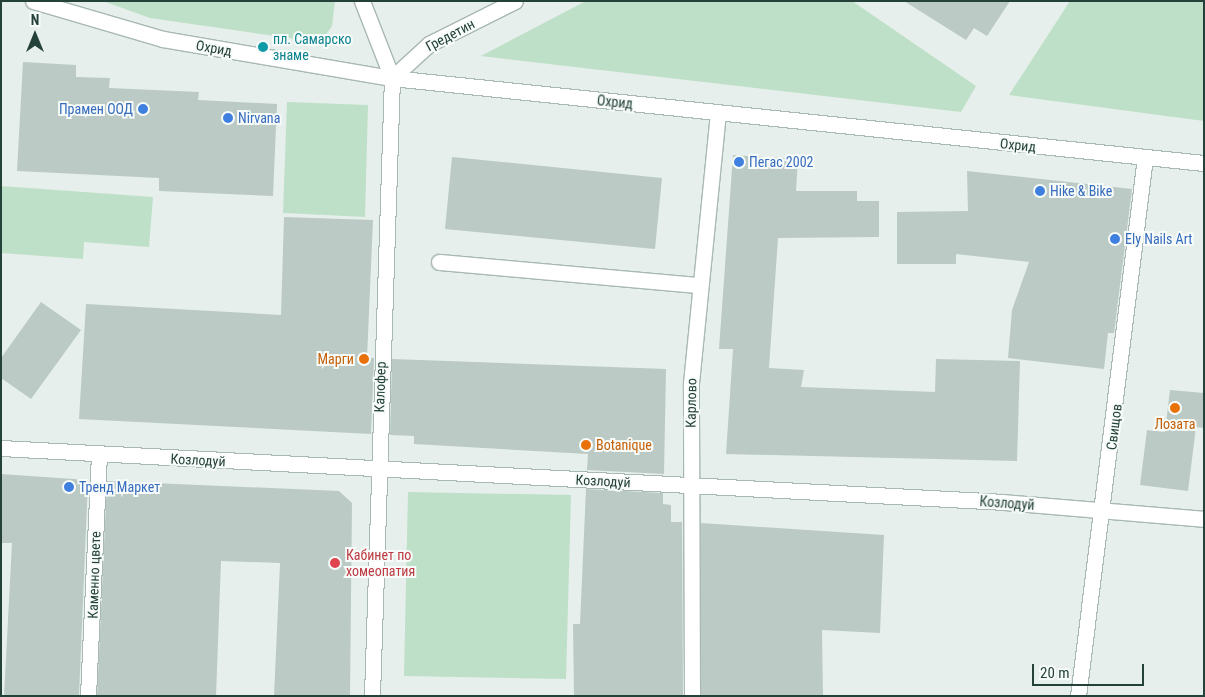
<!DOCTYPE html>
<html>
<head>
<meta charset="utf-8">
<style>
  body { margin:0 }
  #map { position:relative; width:1205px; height:697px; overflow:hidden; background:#e6efeb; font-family:"Roboto Condensed",sans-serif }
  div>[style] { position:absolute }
  .green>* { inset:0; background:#bfe0c8 }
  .building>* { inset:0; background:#bbcac4 }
  .roads { filter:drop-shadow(1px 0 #a8b8b2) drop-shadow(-1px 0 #a8b8b2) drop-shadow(0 1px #a8b8b2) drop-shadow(0 -1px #a8b8b2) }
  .lane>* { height:15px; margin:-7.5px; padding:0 7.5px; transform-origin:7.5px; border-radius:7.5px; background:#fff }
  .street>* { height:15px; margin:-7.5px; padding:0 7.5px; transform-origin:7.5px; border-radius:7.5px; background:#fff }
  .dots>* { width:14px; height:14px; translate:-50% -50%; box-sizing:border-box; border:2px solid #f7fbf9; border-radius:50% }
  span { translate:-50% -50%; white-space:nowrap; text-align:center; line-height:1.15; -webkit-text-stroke:4px #f7fbf9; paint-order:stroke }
  .street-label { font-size:14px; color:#24423a }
  .culture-label { font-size:14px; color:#0d838f }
  .left { translate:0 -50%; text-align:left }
  .shop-label { font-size:14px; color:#366cbe }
  .right { translate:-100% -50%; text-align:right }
  .food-label { font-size:14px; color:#c56008 }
  .health-label { font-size:14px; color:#be3a42 }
  .frame { position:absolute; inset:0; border:2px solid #24423a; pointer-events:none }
  .north { position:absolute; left:10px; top:10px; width:50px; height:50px; -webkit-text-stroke:4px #f7fbf9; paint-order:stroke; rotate:0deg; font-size:14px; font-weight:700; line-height:20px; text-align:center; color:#24423a }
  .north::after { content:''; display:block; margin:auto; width:18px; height:22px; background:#24423a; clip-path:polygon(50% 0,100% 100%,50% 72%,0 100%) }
  .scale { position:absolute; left:1032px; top:664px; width:112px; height:22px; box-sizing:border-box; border:2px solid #24423a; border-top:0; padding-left:6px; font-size:15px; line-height:18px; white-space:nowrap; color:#24423a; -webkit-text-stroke:4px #f7fbf9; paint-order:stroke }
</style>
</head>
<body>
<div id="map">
  <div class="green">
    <i style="clip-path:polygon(103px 1px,335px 1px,332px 26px,323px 39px,303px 40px,150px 18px)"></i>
    <i style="clip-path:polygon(586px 1px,852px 1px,976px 86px,961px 112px,481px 56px)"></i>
    <i style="clip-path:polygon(1070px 1px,1204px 1px,1204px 121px,1009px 95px)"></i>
    <i style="clip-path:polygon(287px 102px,368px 105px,365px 217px,283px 213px)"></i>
    <i style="clip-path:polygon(1px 186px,153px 197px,149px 247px,84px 242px,83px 259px,1px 253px)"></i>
    <i style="clip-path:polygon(408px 492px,571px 495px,566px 679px,404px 676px)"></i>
  </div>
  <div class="building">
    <i style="clip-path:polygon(904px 1px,1010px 1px,987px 36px,974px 28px,966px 40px)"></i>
    <i style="clip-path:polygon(23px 62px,76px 65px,76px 77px,110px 78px,109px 88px,199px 92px,198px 100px,277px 104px,273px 196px,159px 191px,159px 178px,17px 171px)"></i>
    <i style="clip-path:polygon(733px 155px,798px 159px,796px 191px,857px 191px,857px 201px,879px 201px,879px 237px,778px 238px,769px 368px,804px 370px,801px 387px,935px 392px,936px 359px,1020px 361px,1017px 461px,726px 454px,733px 349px,719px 349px)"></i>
    <i style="clip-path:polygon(452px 157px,662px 178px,655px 249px,445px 229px)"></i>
    <i style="clip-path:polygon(967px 171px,1132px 189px,1114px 333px,1108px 333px,1104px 369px,1008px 358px,1012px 310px,1029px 262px,956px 254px,956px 264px,897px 264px,897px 212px,968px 211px)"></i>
    <i style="clip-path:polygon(284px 217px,373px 220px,367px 358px,374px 358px,371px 434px,79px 419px,86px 304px,281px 315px)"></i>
    <i style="clip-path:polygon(41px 302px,81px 330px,31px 399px,1px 378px,1px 358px)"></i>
    <i style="clip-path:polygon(392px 359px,666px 369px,664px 474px,587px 470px,588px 454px,414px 444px,414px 436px,390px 435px)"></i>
    <i style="clip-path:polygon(1170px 390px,1204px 393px,1204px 428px,1196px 427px,1188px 491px,1140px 485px,1147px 430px,1165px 432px)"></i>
    <i style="clip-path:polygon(1px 474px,88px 480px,79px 696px,4px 696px,12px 543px,1px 543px)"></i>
    <i style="clip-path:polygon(107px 481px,339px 491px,352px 503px,350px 696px,274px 696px,280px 563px,221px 561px,216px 696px,97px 696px)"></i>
    <i style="clip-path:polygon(586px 489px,663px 493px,663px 504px,671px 505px,671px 522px,682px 522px,683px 696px,574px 696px,573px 624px,580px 624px)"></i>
    <i style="clip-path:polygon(701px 523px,884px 535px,880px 633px,822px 630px,823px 696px,701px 696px)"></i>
  </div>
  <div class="roads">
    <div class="lane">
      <i style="left:362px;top:1px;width:83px;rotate:68.7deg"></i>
      <i style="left:439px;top:262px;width:260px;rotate:5.1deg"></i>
    </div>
    <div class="street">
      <i style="left:33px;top:1px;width:135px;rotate:16.3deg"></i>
      <i style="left:163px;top:39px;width:232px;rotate:9.7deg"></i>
      <i style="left:392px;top:78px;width:816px;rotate:5.98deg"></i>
      <i style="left:1px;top:448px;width:1003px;rotate:3.08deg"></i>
      <i style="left:1003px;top:502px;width:202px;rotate:4.8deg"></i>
      <i style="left:88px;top:696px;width:241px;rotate:-87.4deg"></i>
      <i style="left:372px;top:696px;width:618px;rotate:-88.15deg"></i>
      <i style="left:392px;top:78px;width:50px;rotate:-42.6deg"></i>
      <i style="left:429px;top:44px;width:96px;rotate:-26.6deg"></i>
      <i style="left:692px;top:696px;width:313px;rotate:-90.2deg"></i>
      <i style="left:691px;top:383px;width:271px;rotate:-84.3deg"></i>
      <i style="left:1078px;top:696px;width:543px;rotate:-82.91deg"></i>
    </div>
  </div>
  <div class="dots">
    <i style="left:263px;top:47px;background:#0f9aa8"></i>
    <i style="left:143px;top:109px;background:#3f7fe0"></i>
    <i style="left:228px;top:118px;background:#3f7fe0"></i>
    <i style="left:739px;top:162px;background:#3f7fe0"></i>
    <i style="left:1040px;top:191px;background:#3f7fe0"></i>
    <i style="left:1115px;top:239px;background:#3f7fe0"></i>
    <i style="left:364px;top:359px;background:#e8710a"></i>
    <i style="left:1175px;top:408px;background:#e8710a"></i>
    <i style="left:586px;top:445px;background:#e8710a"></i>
    <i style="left:69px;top:487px;background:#3f7fe0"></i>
    <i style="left:335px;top:563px;background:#e0444e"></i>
  </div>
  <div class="street-label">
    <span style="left:450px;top:35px;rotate:-28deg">Гредетин</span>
    <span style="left:214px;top:48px;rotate:10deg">Охрид</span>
    <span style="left:615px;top:102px;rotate:6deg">Охрид</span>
    <span style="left:1018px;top:145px;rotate:6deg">Охрид</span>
    <span style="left:380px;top:387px;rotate:-88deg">Калофер</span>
    <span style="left:691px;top:403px;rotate:-89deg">Карлово</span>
    <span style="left:1114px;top:427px;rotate:-83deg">Свищов</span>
    <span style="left:198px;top:460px;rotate:3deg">Козлодуй</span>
    <span style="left:603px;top:481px;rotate:3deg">Козлодуй</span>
    <span style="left:1007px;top:503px;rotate:4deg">Козлодуй</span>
    <span style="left:94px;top:575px;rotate:-88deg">Каменно цвете</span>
  </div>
  <div class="culture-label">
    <span class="left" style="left:273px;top:47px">пл. Самарско<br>знаме</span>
  </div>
  <div class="shop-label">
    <span class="right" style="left:133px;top:109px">Прамен ООД</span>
    <span class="left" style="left:238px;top:118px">Nirvana</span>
    <span class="left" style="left:749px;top:162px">Пегас 2002</span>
    <span class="left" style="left:1050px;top:191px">Hike &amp; Bike</span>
    <span class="left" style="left:1125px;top:239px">Ely Nails Art</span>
    <span class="left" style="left:79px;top:487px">Тренд Маркет</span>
  </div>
  <div class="food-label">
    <span class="right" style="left:354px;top:359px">Марги</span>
    <span style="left:1175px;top:424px">Лозата</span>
    <span class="left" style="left:596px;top:445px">Botanique</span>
  </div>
  <div class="health-label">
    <span class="left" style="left:346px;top:563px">Кабинет по<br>хомеопатия</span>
  </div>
  <div class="frame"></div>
  <div class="north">N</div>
  <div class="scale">20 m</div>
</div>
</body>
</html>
